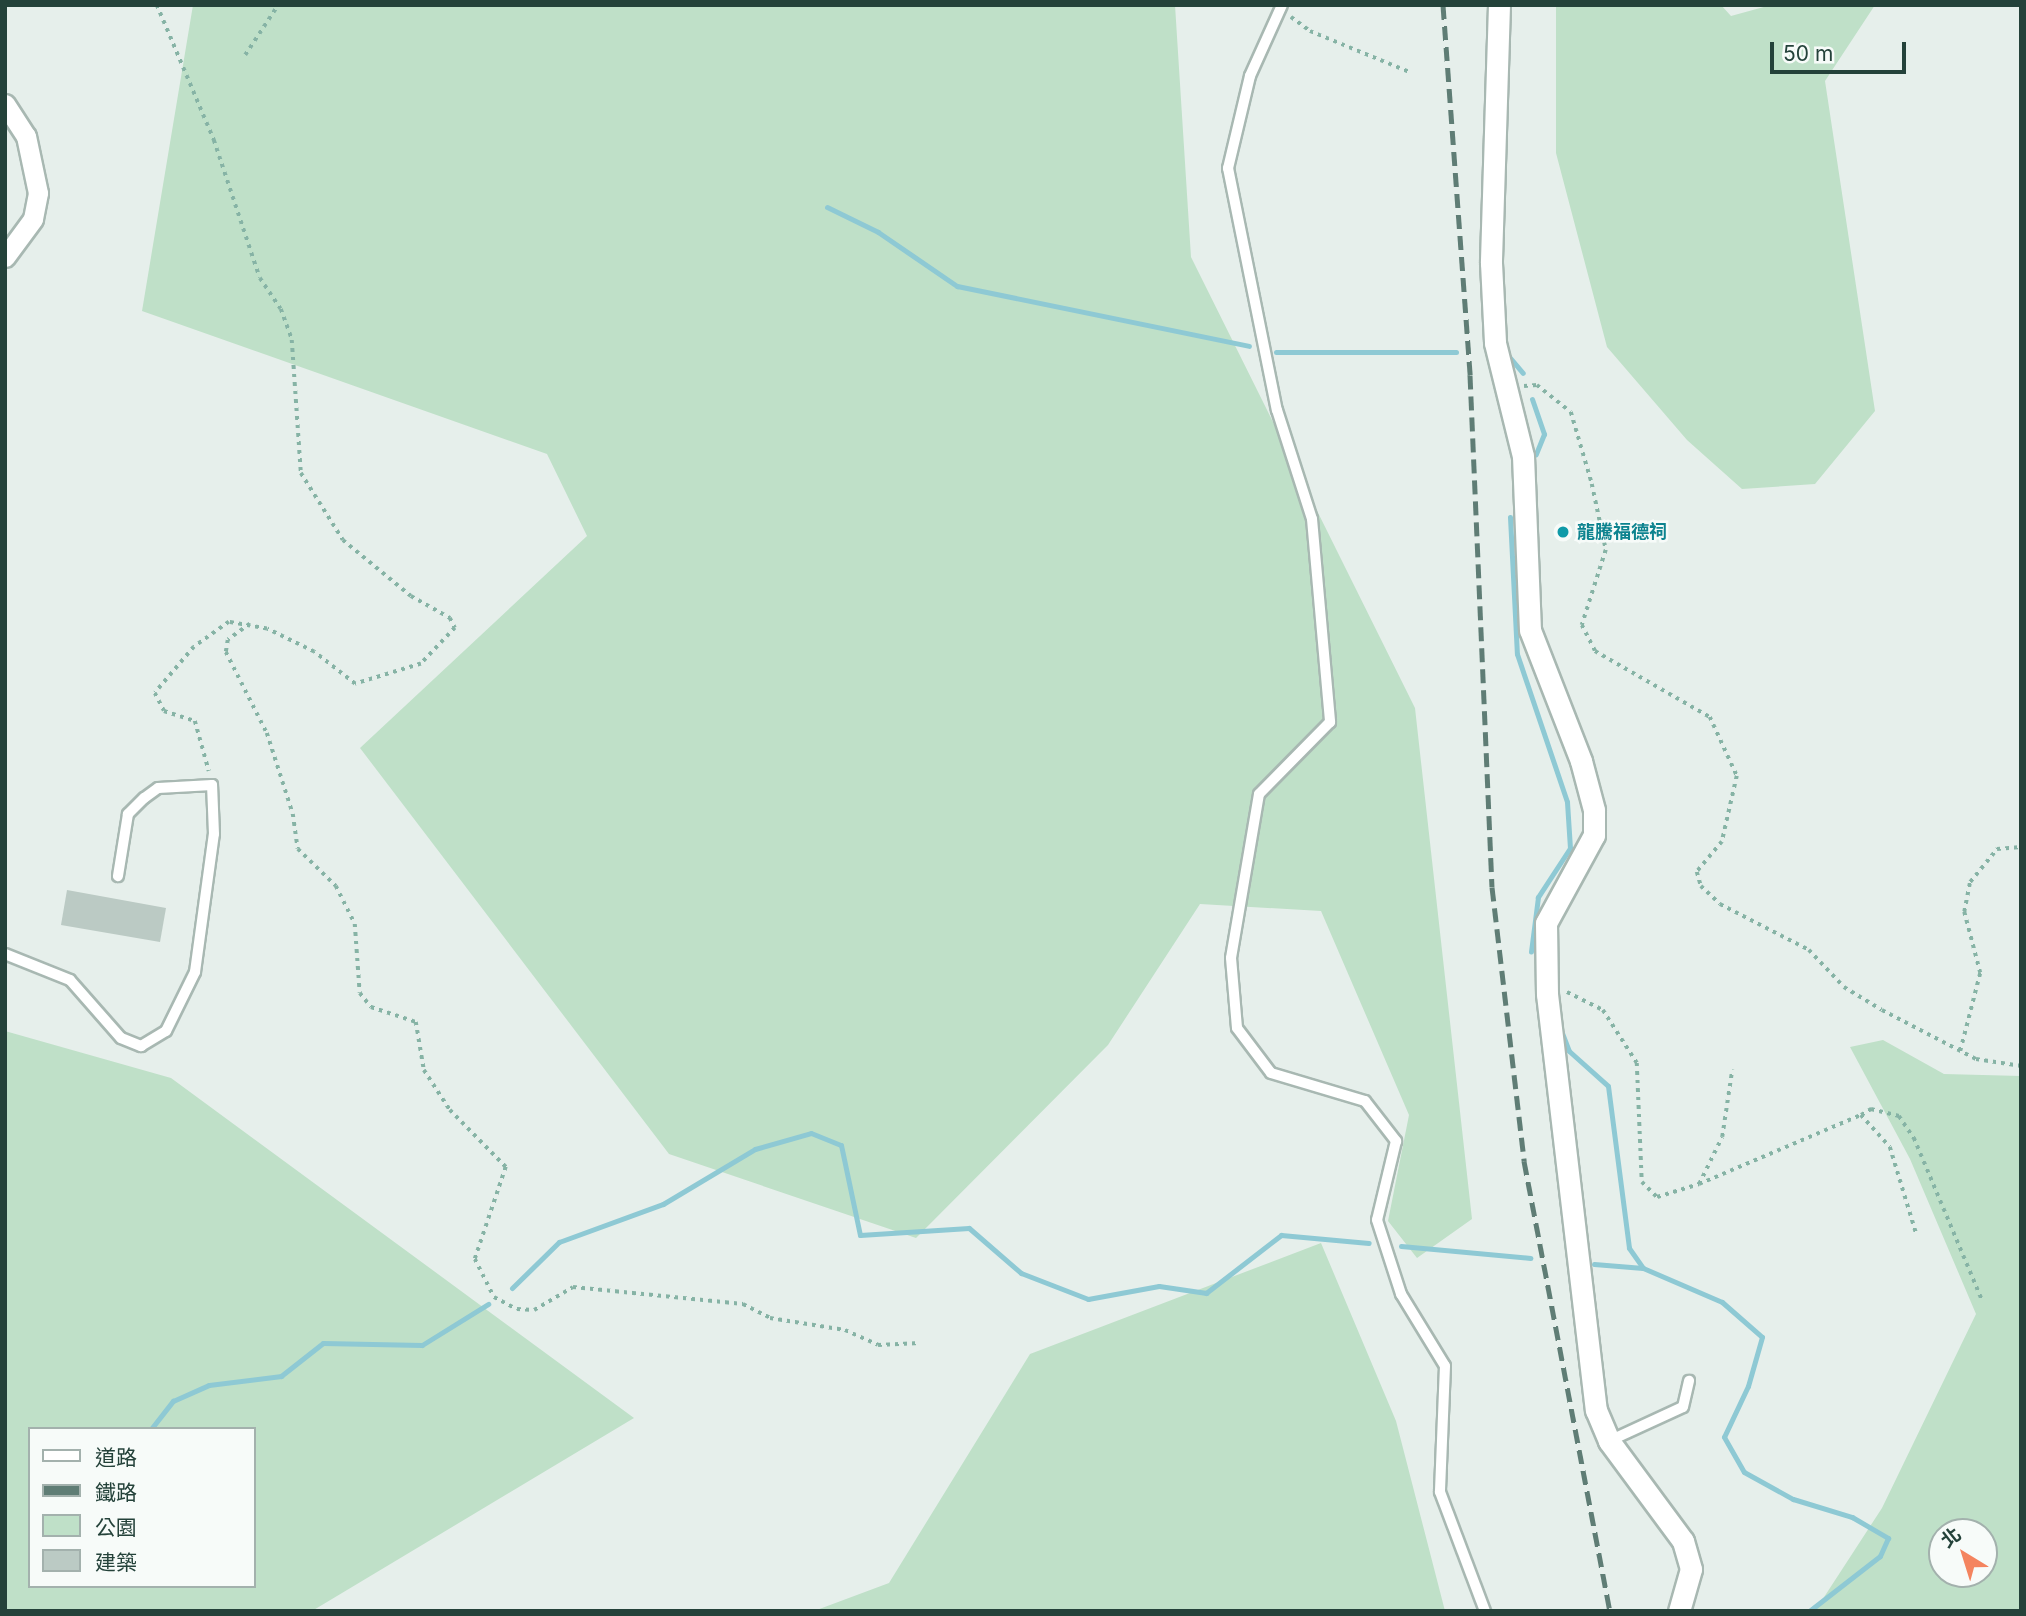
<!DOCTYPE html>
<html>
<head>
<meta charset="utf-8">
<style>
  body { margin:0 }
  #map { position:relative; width:2026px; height:1616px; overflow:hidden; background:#e6efeb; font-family:Inter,"Noto Sans TC",sans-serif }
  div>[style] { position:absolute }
  .green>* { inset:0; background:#bfe0c8 }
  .stream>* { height:5px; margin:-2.5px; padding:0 2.5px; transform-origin:2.5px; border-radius:2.5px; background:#8ec9d4 }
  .building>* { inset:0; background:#bbcac4 }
  .path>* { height:3.5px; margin-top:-1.75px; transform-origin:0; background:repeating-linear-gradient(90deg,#86b3a5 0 3.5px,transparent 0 8.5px) }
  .roads { filter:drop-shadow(2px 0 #a8b8b2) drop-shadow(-2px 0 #a8b8b2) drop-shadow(0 2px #a8b8b2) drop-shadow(0 -2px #a8b8b2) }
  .service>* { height:10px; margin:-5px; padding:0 5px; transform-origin:5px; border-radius:5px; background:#fff }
  .minor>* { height:19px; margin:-9.5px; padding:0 9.5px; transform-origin:9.5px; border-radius:9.5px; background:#fff }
  .tertiary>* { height:21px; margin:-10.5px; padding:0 10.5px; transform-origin:10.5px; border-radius:10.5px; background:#fff }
  .rail>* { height:5px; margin-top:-2.5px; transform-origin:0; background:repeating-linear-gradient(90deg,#5f7d75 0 14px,transparent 0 21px) }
  .dots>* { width:19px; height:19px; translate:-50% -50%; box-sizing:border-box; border:4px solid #f7fbf9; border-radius:50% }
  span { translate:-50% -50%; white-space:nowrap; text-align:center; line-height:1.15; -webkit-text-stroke:5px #f7fbf9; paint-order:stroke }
  .culture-label { font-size:18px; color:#0d838f; font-weight:700 }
  .left { translate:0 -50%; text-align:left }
  .frame { position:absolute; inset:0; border:7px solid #24423a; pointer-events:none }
  .legend { position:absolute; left:28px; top:1427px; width:228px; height:161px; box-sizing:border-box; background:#f7fbf9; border:2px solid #a3b1ad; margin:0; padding:9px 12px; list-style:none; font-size:21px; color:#24423a }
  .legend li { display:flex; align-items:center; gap:14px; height:35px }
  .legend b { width:35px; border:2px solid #a3b1ad }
  .north { position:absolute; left:1928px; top:1518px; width:70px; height:70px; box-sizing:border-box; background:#f7fbf9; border:2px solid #a3b1ad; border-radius:50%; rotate:322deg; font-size:19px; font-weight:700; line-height:28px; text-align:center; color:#24423a }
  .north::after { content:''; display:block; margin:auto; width:24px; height:32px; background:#f4845f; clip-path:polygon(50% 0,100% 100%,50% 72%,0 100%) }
  .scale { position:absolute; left:1770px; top:42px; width:136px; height:32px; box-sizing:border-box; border:4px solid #24423a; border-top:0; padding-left:9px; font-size:21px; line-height:24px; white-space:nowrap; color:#24423a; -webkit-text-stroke:5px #f7fbf9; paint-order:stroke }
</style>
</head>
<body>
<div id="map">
  <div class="green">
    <i style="clip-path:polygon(193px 5px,1175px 5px,1191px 257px,1415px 708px,1472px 1219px,1417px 1258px,1388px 1221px,1409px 1115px,1321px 911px,1200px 904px,1108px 1045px,916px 1238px,669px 1154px,360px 748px,587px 536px,547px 454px,142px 311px)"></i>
    <i style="clip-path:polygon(1556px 5px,1721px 5px,1731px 16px,1771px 5px,1875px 5px,1825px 81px,1875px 411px,1815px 484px,1742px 489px,1687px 440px,1607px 347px,1556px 153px)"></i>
    <i style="clip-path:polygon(evenodd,5px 1031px,171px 1078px,634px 1418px,312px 1611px,5px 1611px,5px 1031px,30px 1429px,254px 1429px,254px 1586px,30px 1586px,30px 1429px)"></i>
    <i style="clip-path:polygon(evenodd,1883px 1040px,1944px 1074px,2021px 1076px,2021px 1611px,1815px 1611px,1882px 1508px,1976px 1314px,1910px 1159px,1850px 1047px,1883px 1040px,1984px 1532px,1984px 1574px,1942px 1574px,1942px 1532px,1984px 1532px)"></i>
    <i style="clip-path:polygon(1321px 1243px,1396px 1421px,1445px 1611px,814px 1611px,889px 1583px,1030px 1354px)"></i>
  </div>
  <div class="stream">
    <i style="left:827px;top:207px;width:57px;rotate:26.1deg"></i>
    <i style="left:878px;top:232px;width:96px;rotate:34.4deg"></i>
    <i style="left:957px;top:286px;width:298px;rotate:11.6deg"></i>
    <i style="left:1276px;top:352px;width:180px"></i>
    <i style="left:1506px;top:353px;width:26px;rotate:50deg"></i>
    <i style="left:1532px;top:399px;width:37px;rotate:71deg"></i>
    <i style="left:1544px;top:434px;width:22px;rotate:112deg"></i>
    <i style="left:1510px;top:517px;width:137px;rotate:87.1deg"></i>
    <i style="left:1517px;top:654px;width:156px;rotate:71.3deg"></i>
    <i style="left:1567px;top:802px;width:46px;rotate:86.3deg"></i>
    <i style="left:1570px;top:848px;width:59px;rotate:123.1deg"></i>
    <i style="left:1538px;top:897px;width:55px;rotate:97.3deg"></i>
    <i style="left:1562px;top:1033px;width:19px;rotate:69deg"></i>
    <i style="left:1569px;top:1051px;width:52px;rotate:41.9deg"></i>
    <i style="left:1608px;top:1086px;width:163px;rotate:82.6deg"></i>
    <i style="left:1629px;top:1248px;width:24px;rotate:55deg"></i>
    <i style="left:1643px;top:1268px;width:86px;rotate:23.3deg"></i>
    <i style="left:1722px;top:1302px;width:53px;rotate:41.2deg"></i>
    <i style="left:1762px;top:1337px;width:51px;rotate:105.9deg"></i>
    <i style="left:1748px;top:1386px;width:56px;rotate:115.2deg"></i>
    <i style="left:1724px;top:1437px;width:40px;rotate:60.3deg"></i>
    <i style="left:1744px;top:1472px;width:56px;rotate:28.9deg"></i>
    <i style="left:1793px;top:1499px;width:62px;rotate:17deg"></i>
    <i style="left:1852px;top:1517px;width:42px;rotate:30.3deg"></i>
    <i style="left:1888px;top:1538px;width:20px;rotate:114deg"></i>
    <i style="left:1880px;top:1556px;width:90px;rotate:142.2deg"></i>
    <i style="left:1401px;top:1246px;width:130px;rotate:5.3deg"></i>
    <i style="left:1594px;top:1264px;width:49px;rotate:4.7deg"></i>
    <i style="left:512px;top:1288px;width:66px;rotate:-44.4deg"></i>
    <i style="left:559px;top:1242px;width:111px;rotate:-20.1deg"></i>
    <i style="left:663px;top:1204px;width:107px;rotate:-30.9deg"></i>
    <i style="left:755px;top:1149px;width:58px;rotate:-15.9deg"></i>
    <i style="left:811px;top:1133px;width:32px;rotate:22deg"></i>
    <i style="left:841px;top:1145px;width:92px;rotate:78.1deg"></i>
    <i style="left:860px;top:1235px;width:109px;rotate:-3.7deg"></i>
    <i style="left:969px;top:1228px;width:69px;rotate:40.9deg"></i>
    <i style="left:1021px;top:1273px;width:72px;rotate:21.2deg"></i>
    <i style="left:1088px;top:1299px;width:72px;rotate:-10.4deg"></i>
    <i style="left:1159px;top:1286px;width:48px;rotate:8.5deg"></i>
    <i style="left:1206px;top:1293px;width:95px;rotate:-37.7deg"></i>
    <i style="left:1281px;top:1235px;width:88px;rotate:5.2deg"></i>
    <i style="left:151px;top:1429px;width:36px;rotate:-52deg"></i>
    <i style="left:173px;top:1401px;width:39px;rotate:-24deg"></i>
    <i style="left:209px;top:1385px;width:73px;rotate:-7.1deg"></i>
    <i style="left:281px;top:1376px;width:53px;rotate:-38.2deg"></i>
    <i style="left:323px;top:1343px;width:99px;rotate:1.2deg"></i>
    <i style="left:422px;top:1345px;width:78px;rotate:-31.8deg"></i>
  </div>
  <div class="building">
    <i style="clip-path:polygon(67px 890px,166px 908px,160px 942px,61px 925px)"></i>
  </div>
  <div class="path">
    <i style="left:157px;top:5px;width:147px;rotate:67.1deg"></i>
    <i style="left:214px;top:140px;width:145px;rotate:71.6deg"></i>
    <i style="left:260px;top:278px;width:37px;rotate:56deg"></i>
    <i style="left:281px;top:309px;width:33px;rotate:70deg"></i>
    <i style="left:292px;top:340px;width:133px;rotate:86.1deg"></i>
    <i style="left:301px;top:473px;width:79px;rotate:57.9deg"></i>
    <i style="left:343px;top:540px;width:88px;rotate:39.5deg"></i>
    <i style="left:411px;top:596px;width:45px;rotate:29.4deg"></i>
    <i style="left:450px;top:618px;width:11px;rotate:63deg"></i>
    <i style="left:455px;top:628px;width:50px;rotate:133.4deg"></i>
    <i style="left:421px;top:664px;width:69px;rotate:163.1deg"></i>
    <i style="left:355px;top:684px;width:52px;rotate:-142deg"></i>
    <i style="left:314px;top:652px;width:52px;rotate:-153.9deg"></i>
    <i style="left:267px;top:629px;width:39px;rotate:-170deg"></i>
    <i style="left:229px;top:622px;width:43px;rotate:144.5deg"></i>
    <i style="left:194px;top:647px;width:60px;rotate:130.3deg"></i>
    <i style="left:155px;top:693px;width:20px;rotate:63deg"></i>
    <i style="left:164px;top:711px;width:33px;rotate:18deg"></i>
    <i style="left:195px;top:721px;width:52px;rotate:74.4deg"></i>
    <i style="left:1291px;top:17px;width:24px;rotate:36deg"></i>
    <i style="left:1310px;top:31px;width:110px;rotate:22.4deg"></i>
    <i style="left:245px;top:55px;width:60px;rotate:-56.6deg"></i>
    <i style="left:1524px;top:386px;width:13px;rotate:-4deg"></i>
    <i style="left:1537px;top:385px;width:43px;rotate:38.5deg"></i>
    <i style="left:1571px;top:412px;width:75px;rotate:73.7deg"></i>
    <i style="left:1592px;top:484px;width:67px;rotate:78deg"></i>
    <i style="left:1606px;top:550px;width:79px;rotate:107.7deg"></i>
    <i style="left:1582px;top:625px;width:29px;rotate:63deg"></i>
    <i style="left:1595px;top:651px;width:133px;rotate:29.9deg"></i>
    <i style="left:1710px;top:717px;width:65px;rotate:65.4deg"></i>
    <i style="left:1737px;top:776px;width:68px;rotate:102.8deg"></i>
    <i style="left:1722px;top:842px;width:39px;rotate:130deg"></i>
    <i style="left:1697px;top:872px;width:15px;rotate:74deg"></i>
    <i style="left:1701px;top:886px;width:26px;rotate:43deg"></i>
    <i style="left:1720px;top:904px;width:100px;rotate:27.3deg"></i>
    <i style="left:1809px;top:950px;width:51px;rotate:46.6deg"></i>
    <i style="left:1844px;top:987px;width:44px;rotate:31.2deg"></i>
    <i style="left:1882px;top:1010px;width:106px;rotate:27.5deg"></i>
    <i style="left:1976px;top:1059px;width:46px;rotate:8.8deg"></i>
    <i style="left:250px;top:624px;width:27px;rotate:144deg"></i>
    <i style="left:228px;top:640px;width:12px;rotate:99deg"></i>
    <i style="left:226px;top:652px;width:91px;rotate:63.2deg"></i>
    <i style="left:267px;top:733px;width:85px;rotate:72.2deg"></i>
    <i style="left:293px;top:814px;width:35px;rotate:82deg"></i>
    <i style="left:298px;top:849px;width:53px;rotate:44.2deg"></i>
    <i style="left:336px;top:886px;width:42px;rotate:63.4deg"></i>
    <i style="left:355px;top:924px;width:69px;rotate:85.9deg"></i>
    <i style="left:360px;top:993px;width:18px;rotate:52deg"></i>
    <i style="left:371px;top:1007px;width:47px;rotate:18.4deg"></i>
    <i style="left:416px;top:1022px;width:49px;rotate:80.5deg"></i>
    <i style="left:424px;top:1070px;width:48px;rotate:57deg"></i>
    <i style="left:450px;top:1110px;width:80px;rotate:45.5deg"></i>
    <i style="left:506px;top:1167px;width:97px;rotate:108.6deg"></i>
    <i style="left:475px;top:1259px;width:42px;rotate:63.4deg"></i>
    <i style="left:494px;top:1297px;width:26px;rotate:28deg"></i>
    <i style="left:517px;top:1309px;width:17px;rotate:3deg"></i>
    <i style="left:534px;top:1310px;width:45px;rotate:-30.5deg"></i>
    <i style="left:573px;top:1287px;width:171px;rotate:5.7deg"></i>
    <i style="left:743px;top:1304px;width:30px;rotate:27deg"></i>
    <i style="left:770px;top:1318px;width:76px;rotate:9.1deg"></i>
    <i style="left:845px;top:1330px;width:36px;rotate:24deg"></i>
    <i style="left:878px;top:1345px;width:42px;rotate:-2.7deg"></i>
    <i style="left:1567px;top:992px;width:40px;rotate:26.6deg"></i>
    <i style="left:1603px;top:1010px;width:63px;rotate:57.3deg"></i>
    <i style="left:1637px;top:1063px;width:119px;rotate:87.6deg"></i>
    <i style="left:1642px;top:1182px;width:21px;rotate:45deg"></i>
    <i style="left:1657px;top:1197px;width:44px;rotate:-17.2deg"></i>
    <i style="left:1699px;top:1184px;width:176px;rotate:-23.1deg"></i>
    <i style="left:1861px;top:1115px;width:43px;rotate:47.8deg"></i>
    <i style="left:1890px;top:1147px;width:93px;rotate:73.1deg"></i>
    <i style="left:1960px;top:1051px;width:81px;rotate:-75.6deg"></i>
    <i style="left:1980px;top:973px;width:63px;rotate:-104.7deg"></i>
    <i style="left:1964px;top:912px;width:31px;rotate:-79deg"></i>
    <i style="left:1970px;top:882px;width:43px;rotate:-50.7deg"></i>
    <i style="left:1997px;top:849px;width:24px;rotate:-5deg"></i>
    <i style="left:1861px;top:1115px;width:12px;rotate:-31deg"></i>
    <i style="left:1871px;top:1109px;width:29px;rotate:14deg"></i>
    <i style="left:1899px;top:1116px;width:27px;rotate:56deg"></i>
    <i style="left:1914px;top:1138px;width:178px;rotate:67.2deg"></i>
    <i style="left:1699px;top:1184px;width:52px;rotate:-63.9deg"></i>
    <i style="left:1722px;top:1137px;width:68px;rotate:-81.5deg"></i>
  </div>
  <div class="roads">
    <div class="service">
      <i style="left:1282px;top:5px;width:78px;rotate:114.3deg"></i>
      <i style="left:1250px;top:76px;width:95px;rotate:103.4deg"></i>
      <i style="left:1228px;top:168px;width:247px;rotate:78.6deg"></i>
      <i style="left:1277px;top:410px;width:114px;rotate:72.2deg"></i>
      <i style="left:1312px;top:519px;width:204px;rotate:84.9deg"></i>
      <i style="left:1330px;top:722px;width:101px;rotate:134.6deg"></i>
      <i style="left:1259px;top:794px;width:166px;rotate:99.7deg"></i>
      <i style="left:1231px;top:958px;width:70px;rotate:85.1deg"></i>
      <i style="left:1237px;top:1028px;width:56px;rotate:52.9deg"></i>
      <i style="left:1271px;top:1073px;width:98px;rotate:16.6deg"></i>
      <i style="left:1365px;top:1101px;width:51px;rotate:52.2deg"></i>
      <i style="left:1396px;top:1141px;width:81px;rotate:103.5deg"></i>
      <i style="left:1377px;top:1220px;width:78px;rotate:72deg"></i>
      <i style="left:1401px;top:1294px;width:84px;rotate:58.6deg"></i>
      <i style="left:1445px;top:1366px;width:126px;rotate:92.3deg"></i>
      <i style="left:1440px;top:1492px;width:127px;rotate:69.3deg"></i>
      <i style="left:5px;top:954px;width:70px;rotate:21.8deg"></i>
      <i style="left:70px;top:980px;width:77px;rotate:48.7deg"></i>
      <i style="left:121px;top:1038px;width:22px;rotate:22deg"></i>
      <i style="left:141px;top:1046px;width:29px;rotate:-31deg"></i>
      <i style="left:166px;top:1031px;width:66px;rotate:-63.8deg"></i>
      <i style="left:195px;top:972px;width:139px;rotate:-82.2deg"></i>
      <i style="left:214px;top:834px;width:49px;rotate:-92.3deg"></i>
      <i style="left:212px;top:785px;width:54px;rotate:176.8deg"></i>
      <i style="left:158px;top:788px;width:17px;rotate:144deg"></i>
      <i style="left:144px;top:798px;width:23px;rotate:135deg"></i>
      <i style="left:128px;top:814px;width:63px;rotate:99.2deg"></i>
      <i style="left:1609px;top:1441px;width:81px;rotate:-24.7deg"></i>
      <i style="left:1683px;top:1407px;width:27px;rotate:-77deg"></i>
    </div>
    <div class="minor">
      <i style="left:5px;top:104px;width:38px;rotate:57deg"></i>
      <i style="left:26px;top:136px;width:58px;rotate:78.1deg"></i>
      <i style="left:38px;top:193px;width:26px;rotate:101deg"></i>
      <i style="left:33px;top:219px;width:47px;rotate:126.4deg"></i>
    </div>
    <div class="tertiary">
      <i style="left:1499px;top:5px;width:258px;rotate:91.8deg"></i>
      <i style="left:1491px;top:263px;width:80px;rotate:87.1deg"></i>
      <i style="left:1495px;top:343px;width:116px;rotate:76.1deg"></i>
      <i style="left:1523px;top:456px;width:174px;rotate:87.7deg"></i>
      <i style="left:1530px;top:630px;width:141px;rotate:68.7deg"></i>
      <i style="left:1581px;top:761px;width:51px;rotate:75.1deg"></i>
      <i style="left:1594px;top:810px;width:25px;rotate:90deg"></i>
      <i style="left:1594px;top:835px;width:100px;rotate:118.6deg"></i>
      <i style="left:1546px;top:923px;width:71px;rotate:89.2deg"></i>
      <i style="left:1547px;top:994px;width:419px;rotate:83.3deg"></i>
      <i style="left:1596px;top:1410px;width:34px;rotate:67deg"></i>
      <i style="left:1609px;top:1441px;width:124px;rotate:53.5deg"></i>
      <i style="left:1683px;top:1541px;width:29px;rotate:74deg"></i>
      <i style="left:1691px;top:1569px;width:44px;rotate:105.9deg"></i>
    </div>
  </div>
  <div class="rail">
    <i style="left:1443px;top:5px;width:371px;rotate:85.8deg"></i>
    <i style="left:1470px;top:375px;width:512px;rotate:87.54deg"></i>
    <i style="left:1492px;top:887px;width:276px;rotate:83.3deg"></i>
    <i style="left:1524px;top:1161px;width:458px;rotate:79.2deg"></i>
  </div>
  <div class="dots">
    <i style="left:1563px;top:532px;background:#0f9aa8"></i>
  </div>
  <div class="culture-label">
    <span class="left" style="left:1577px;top:532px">龍騰福德祠</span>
  </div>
  <div class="frame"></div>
  <ul class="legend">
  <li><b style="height:9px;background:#fff"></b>道路</li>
  <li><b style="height:9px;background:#5f7d75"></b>鐵路</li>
  <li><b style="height:19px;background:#bfe0c8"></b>公園</li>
  <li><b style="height:19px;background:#bbcac4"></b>建築</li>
  </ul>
  <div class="north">北</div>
  <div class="scale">50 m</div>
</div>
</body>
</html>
